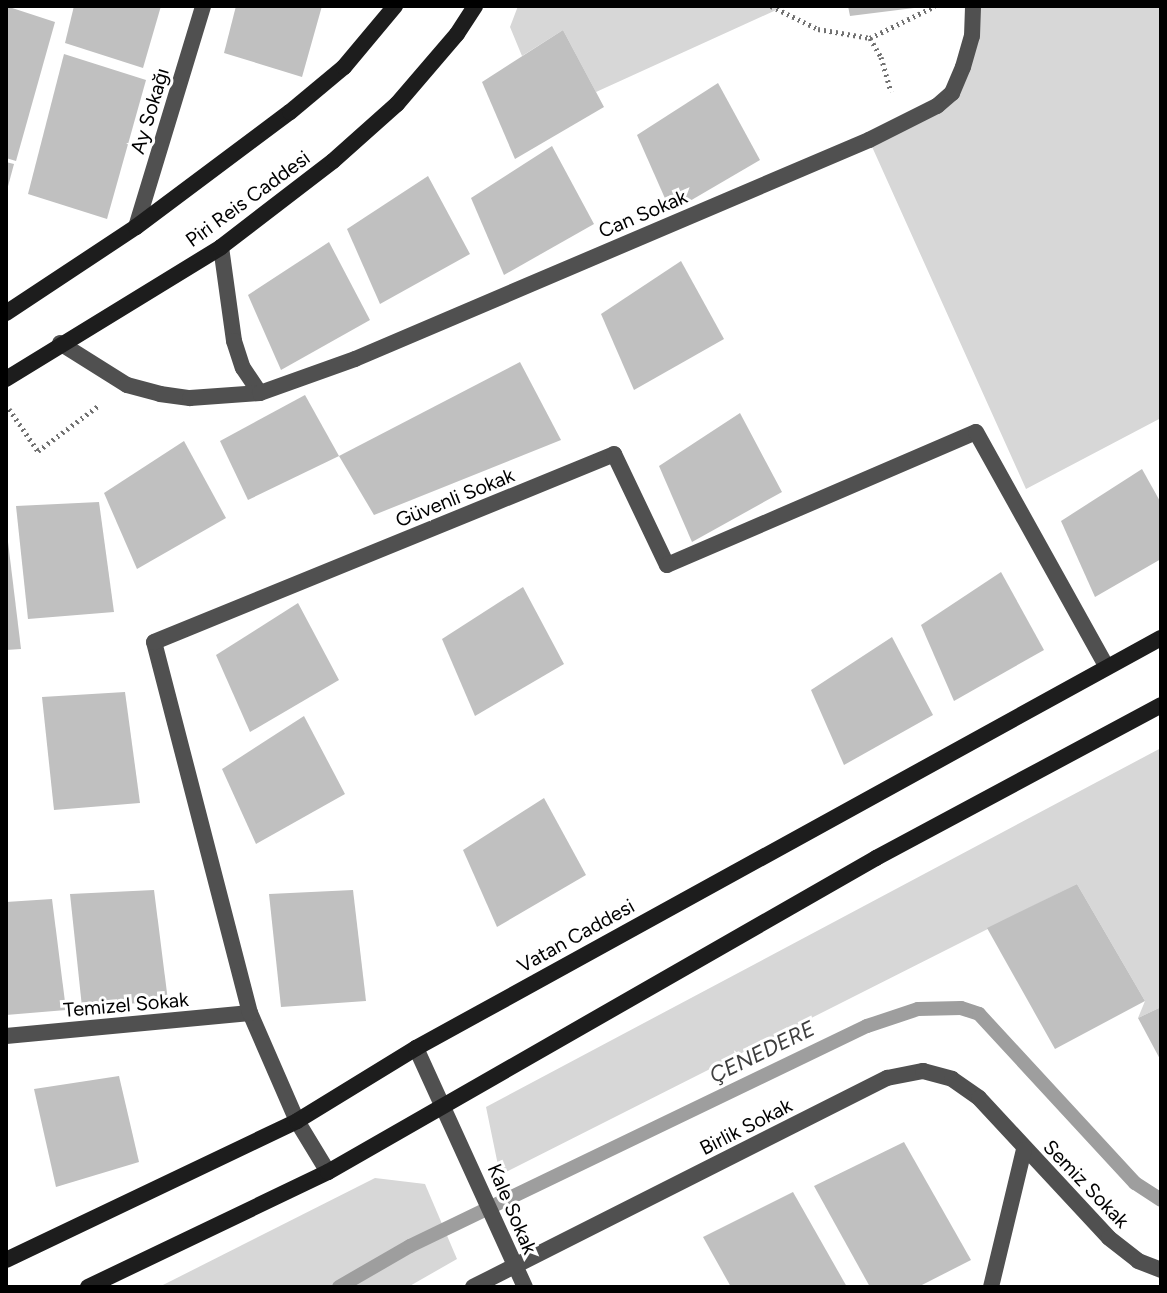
<!DOCTYPE html>
<html>
<head>
<meta charset="utf-8">
<style>
  body { margin:0 }
  #map { position:relative; width:1167px; height:1293px; overflow:hidden; background:#fff; font-family:Figtree,sans-serif }
  div>[style] { position:absolute }
  .green>* { inset:0; background:#d7d7d7 }
  .stream>* { height:14px; margin:-7px; padding:0 7px; transform-origin:7px; border-radius:7px; background:#9e9e9e }
  .building>* { inset:0; background:#c0c0c0 }
  .path>* { height:5px; margin-top:-2.5px; transform-origin:0; background:repeating-linear-gradient(90deg,#727272 0 2px,transparent 0 6px) }
  .street>* { height:16px; margin:-8px; padding:0 8px; transform-origin:8px; border-radius:8px; background:#505050 }
  .secondary>* { height:16px; margin:-8px; padding:0 8px; transform-origin:8px; border-radius:8px; background:#1d1d1d }
  span { translate:-50% -50%; white-space:nowrap; text-align:center; line-height:1.15; -webkit-text-stroke:6px #fff; paint-order:stroke }
  .street-label { font-size:20px; color:#000 }
  .water-label { font-size:22px; color:#3f3f3f; font-style:italic }
  .frame { position:absolute; inset:0; border:8px solid #000; pointer-events:none }
</style>
</head>
<body>
<div id="map">
  <div class="green">
    <i style="clip-path:polygon(518px 6px,785px 6px,596px 92px,563px 30px,522px 56px,510px 27px)"></i>
    <i style="clip-path:polygon(973px 6px,1161px 6px,1161px 418px,1026px 489px,869px 140px,952px 94px)"></i>
    <i style="clip-path:polygon(1161px 748px,1161px 1007px,1138px 1018px,1145px 1001px,1077px 884px,500px 1175px,486px 1107px)"></i>
    <i style="clip-path:polygon(375px 1178px,425px 1184px,457px 1259px,408px 1287px,159px 1287px)"></i>
  </div>
  <div class="stream">
    <i style="left:339px;top:1287px;width:82px;rotate:-30deg"></i>
    <i style="left:410px;top:1246px;width:507px;rotate:-25.71deg"></i>
    <i style="left:867px;top:1026px;width:54px;rotate:-18.4deg"></i>
    <i style="left:918px;top:1009px;width:43px;rotate:-1.3deg"></i>
    <i style="left:961px;top:1008px;width:19px;rotate:18deg"></i>
    <i style="left:979px;top:1014px;width:230px;rotate:47.3deg"></i>
    <i style="left:1135px;top:1183px;width:31px;rotate:33deg"></i>
  </div>
  <div class="building">
    <i style="clip-path:polygon(6px 6px,55px 22px,16px 161px,6px 158px)"></i>
    <i style="clip-path:polygon(74px 6px,161px 6px,143px 68px,65px 43px)"></i>
    <i style="clip-path:polygon(236px 6px,322px 6px,302px 77px,224px 53px)"></i>
    <i style="clip-path:polygon(848px 6px,914px 6px,914px 8px,850px 16px)"></i>
    <i style="clip-path:polygon(563px 30px,604px 107px,515px 159px,482px 82px)"></i>
    <i style="clip-path:polygon(64px 54px,146px 80px,107px 219px,28px 194px)"></i>
    <i style="clip-path:polygon(718px 83px,760px 160px,671px 212px,637px 135px)"></i>
    <i style="clip-path:polygon(552px 146px,594px 224px,504px 275px,471px 198px)"></i>
    <i style="clip-path:polygon(6px 162px,14px 164px,7px 190px,6px 190px)"></i>
    <i style="clip-path:polygon(428px 176px,470px 254px,380px 304px,347px 229px)"></i>
    <i style="clip-path:polygon(329px 242px,370px 320px,281px 370px,248px 295px)"></i>
    <i style="clip-path:polygon(681px 261px,724px 339px,634px 390px,601px 314px)"></i>
    <i style="clip-path:polygon(520px 362px,561px 440px,374px 515px,339px 456px)"></i>
    <i style="clip-path:polygon(305px 395px,339px 456px,248px 500px,220px 441px)"></i>
    <i style="clip-path:polygon(740px 413px,782px 492px,692px 542px,659px 466px)"></i>
    <i style="clip-path:polygon(184px 441px,226px 518px,137px 569px,104px 493px)"></i>
    <i style="clip-path:polygon(1142px 469px,1161px 503px,1161px 559px,1095px 597px,1061px 521px)"></i>
    <i style="clip-path:polygon(99px 502px,114px 612px,28px 619px,16px 506px)"></i>
    <i style="clip-path:polygon(6px 542px,8px 542px,21px 649px,6px 650px)"></i>
    <i style="clip-path:polygon(1001px 572px,1044px 650px,954px 701px,921px 625px)"></i>
    <i style="clip-path:polygon(523px 587px,564px 664px,475px 716px,442px 639px)"></i>
    <i style="clip-path:polygon(298px 603px,339px 680px,250px 732px,216px 655px)"></i>
    <i style="clip-path:polygon(892px 637px,933px 715px,844px 765px,811px 690px)"></i>
    <i style="clip-path:polygon(125px 692px,140px 803px,54px 810px,42px 697px)"></i>
    <i style="clip-path:polygon(304px 716px,345px 794px,256px 844px,222px 769px)"></i>
    <i style="clip-path:polygon(544px 798px,586px 875px,497px 927px,463px 850px)"></i>
    <i style="clip-path:polygon(1077px 884px,1145px 1001px,1055px 1049px,987px 928px)"></i>
    <i style="clip-path:polygon(154px 890px,168px 1001px,82px 1007px,70px 894px)"></i>
    <i style="clip-path:polygon(353px 890px,366px 1001px,281px 1007px,269px 894px)"></i>
    <i style="clip-path:polygon(52px 899px,66px 1010px,6px 1015px,6px 902px)"></i>
    <i style="clip-path:polygon(1161px 1007px,1161px 1061px,1138px 1018px)"></i>
    <i style="clip-path:polygon(119px 1076px,139px 1162px,56px 1187px,34px 1089px)"></i>
    <i style="clip-path:polygon(904px 1142px,971px 1260px,918px 1287px,870px 1287px,814px 1186px)"></i>
    <i style="clip-path:polygon(793px 1192px,847px 1287px,731px 1287px,703px 1237px)"></i>
  </div>
  <div class="path">
    <i style="left:771px;top:6px;width:52px;rotate:26.1deg"></i>
    <i style="left:818px;top:29px;width:53px;rotate:9.8deg"></i>
    <i style="left:870px;top:38px;width:72px;rotate:-26.2deg"></i>
    <i style="left:870px;top:38px;width:22px;rotate:60deg"></i>
    <i style="left:881px;top:57px;width:36px;rotate:74deg"></i>
    <i style="left:9px;top:409px;width:51px;rotate:55.4deg"></i>
    <i style="left:38px;top:451px;width:75px;rotate:-36.9deg"></i>
  </div>
  <div class="street">
    <i style="left:136px;top:227px;width:231px;rotate:-73.1deg"></i>
    <i style="left:221px;top:247px;width:95px;rotate:82.1deg"></i>
    <i style="left:234px;top:341px;width:28px;rotate:72deg"></i>
    <i style="left:243px;top:368px;width:30px;rotate:56deg"></i>
    <i style="left:60px;top:343px;width:79px;rotate:32.1deg"></i>
    <i style="left:127px;top:385px;width:34px;rotate:15deg"></i>
    <i style="left:160px;top:394px;width:30px;rotate:8deg"></i>
    <i style="left:190px;top:398px;width:70px;rotate:-4.1deg"></i>
    <i style="left:260px;top:393px;width:101px;rotate:-19.7deg"></i>
    <i style="left:355px;top:359px;width:559px;rotate:-23.08deg"></i>
    <i style="left:869px;top:140px;width:76px;rotate:-26.6deg"></i>
    <i style="left:937px;top:106px;width:20px;rotate:-41deg"></i>
    <i style="left:952px;top:93px;width:28px;rotate:-67deg"></i>
    <i style="left:963px;top:67px;width:32px;rotate:-74deg"></i>
    <i style="left:972px;top:36px;width:30px;rotate:-88deg"></i>
    <i style="left:6px;top:1036px;width:245px;rotate:-5.4deg"></i>
    <i style="left:416px;top:1048px;width:263px;rotate:65.5deg"></i>
    <i style="left:328px;top:1172px;width:60px;rotate:-121.3deg"></i>
    <i style="left:297px;top:1121px;width:118px;rotate:-113.5deg"></i>
    <i style="left:250px;top:1013px;width:383px;rotate:-104.5deg"></i>
    <i style="left:154px;top:642px;width:497px;rotate:-22.2deg"></i>
    <i style="left:614px;top:454px;width:123px;rotate:64.5deg"></i>
    <i style="left:667px;top:565px;width:336px;rotate:-23.3deg"></i>
    <i style="left:976px;top:432px;width:269px;rotate:60.9deg"></i>
    <i style="left:473px;top:1287px;width:464px;rotate:-26.8deg"></i>
    <i style="left:887px;top:1078px;width:37px;rotate:-11deg"></i>
    <i style="left:923px;top:1071px;width:30px;rotate:15deg"></i>
    <i style="left:952px;top:1079px;width:33px;rotate:35deg"></i>
    <i style="left:979px;top:1098px;width:191px;rotate:47.1deg"></i>
    <i style="left:1109px;top:1238px;width:37px;rotate:38deg"></i>
    <i style="left:1138px;top:1261px;width:25px;rotate:21deg"></i>
    <i style="left:991px;top:1287px;width:141px;rotate:-76.5deg"></i>
  </div>
  <div class="secondary">
    <i style="left:6px;top:313px;width:156px;rotate:-33.5deg"></i>
    <i style="left:136px;top:227px;width:192px;rotate:-36.8deg"></i>
    <i style="left:290px;top:112px;width:70px;rotate:-39.8deg"></i>
    <i style="left:344px;top:67px;width:80px;rotate:-50.1deg"></i>
    <i style="left:6px;top:379px;width:252px;rotate:-31.5deg"></i>
    <i style="left:221px;top:247px;width:141px;rotate:-37.5deg"></i>
    <i style="left:333px;top:161px;width:86px;rotate:-41.7deg"></i>
    <i style="left:397px;top:104px;width:92px;rotate:-49.4deg"></i>
    <i style="left:457px;top:34px;width:33px;rotate:-57deg"></i>
    <i style="left:6px;top:1260px;width:322px;rotate:-25.5deg"></i>
    <i style="left:297px;top:1121px;width:140px;rotate:-31.5deg"></i>
    <i style="left:416px;top:1048px;width:850px;rotate:-28.83deg"></i>
    <i style="left:88px;top:1287px;width:266px;rotate:-25.6deg"></i>
    <i style="left:328px;top:1172px;width:632px;rotate:-29.81deg"></i>
    <i style="left:876px;top:858px;width:323px;rotate:-28.2deg"></i>
  </div>
  <div class="street-label">
    <span style="left:150px;top:111px;rotate:-73deg">Ay Sokağı</span>
    <span style="left:248px;top:199px;rotate:-36deg">Piri Reis Caddesi</span>
    <span style="left:643px;top:214px;rotate:-23deg">Can Sokak</span>
    <span style="left:455px;top:498px;rotate:-22deg">Güvenli Sokak</span>
    <span style="left:576px;top:936px;rotate:-29deg">Vatan Caddesi</span>
    <span style="left:126px;top:1005px;rotate:-5deg">Temizel Sokak</span>
    <span style="left:746px;top:1127px;rotate:-27deg">Birlik Sokak</span>
    <span style="left:1086px;top:1184px;rotate:46deg">Semiz Sokak</span>
    <span style="left:512px;top:1209px;rotate:67deg">Kale Sokak</span>
  </div>
  <div class="water-label">
    <span style="left:762px;top:1052px;rotate:-26deg">ÇENEDERE</span>
  </div>
  <div class="frame"></div>
</div>
</body>
</html>
